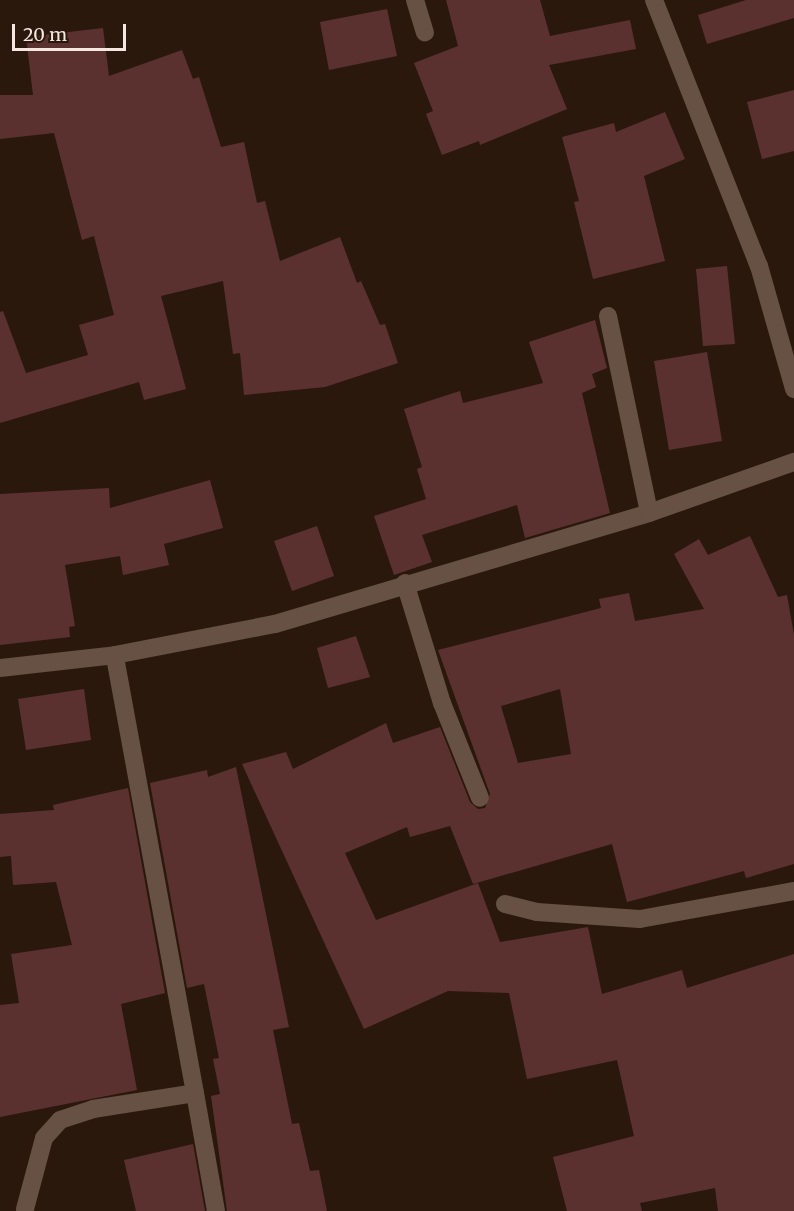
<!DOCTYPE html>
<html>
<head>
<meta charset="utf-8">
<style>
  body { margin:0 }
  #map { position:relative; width:794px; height:1211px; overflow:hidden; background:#2b180d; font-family:Merriweather,serif }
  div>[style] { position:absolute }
  .building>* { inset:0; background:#5b3130 }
  .street>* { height:18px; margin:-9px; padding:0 9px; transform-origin:9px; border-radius:9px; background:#675044 }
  span { translate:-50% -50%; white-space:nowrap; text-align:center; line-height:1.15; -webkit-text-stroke:5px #2b180d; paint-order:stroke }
  .scale { position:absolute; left:12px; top:24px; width:114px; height:27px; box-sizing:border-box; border:3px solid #f5e7e0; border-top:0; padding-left:8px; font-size:18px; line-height:21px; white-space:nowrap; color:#f5e7e0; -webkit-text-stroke:4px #2b180d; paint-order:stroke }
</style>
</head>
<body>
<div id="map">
  <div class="building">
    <i style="clip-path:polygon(446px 0,540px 0,550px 36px,630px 20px,636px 49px,549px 65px,567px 109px,480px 145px,479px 141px,442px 155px,426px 114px,433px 111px,414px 63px,458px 46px)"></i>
    <i style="clip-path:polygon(746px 0,794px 0,794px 18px,707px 44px,698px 15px)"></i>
    <i style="clip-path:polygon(387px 9px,397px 56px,329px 70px,320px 22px)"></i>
    <i style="clip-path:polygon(103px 28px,109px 76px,182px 50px,193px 79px,199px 77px,221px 147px,244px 142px,257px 203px,265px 201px,280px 261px,340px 237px,357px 283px,361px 281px,380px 325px,385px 324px,398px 363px,325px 387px,244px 395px,240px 353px,233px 354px,223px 281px,161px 296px,186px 389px,144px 400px,139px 382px,0 423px,0 312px,3px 311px,26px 373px,88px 355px,79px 325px,114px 315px,94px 236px,82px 240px,54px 133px,0 139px,0 95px,33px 95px,26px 37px)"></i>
    <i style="clip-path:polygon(794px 90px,794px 151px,762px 159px,747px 102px)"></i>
    <i style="clip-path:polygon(665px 112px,685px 159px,644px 176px,665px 261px,593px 279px,574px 202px,579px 201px,562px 137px,614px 123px,616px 132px)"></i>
    <i style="clip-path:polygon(727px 266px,735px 344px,703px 346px,696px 269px)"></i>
    <i style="clip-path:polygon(595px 320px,607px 368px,592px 374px,596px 387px,582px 393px,610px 513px,525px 538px,517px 505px,422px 535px,432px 562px,394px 575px,374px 516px,426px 499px,417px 469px,422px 467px,404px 409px,460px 391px,463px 403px,543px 383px,529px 342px)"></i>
    <i style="clip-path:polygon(707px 352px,722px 441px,669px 450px,654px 361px)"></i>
    <i style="clip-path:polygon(210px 480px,223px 528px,164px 544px,169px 565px,123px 575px,120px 556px,65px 565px,75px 626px,69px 627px,70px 637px,0 645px,0 494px,109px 488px,110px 508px)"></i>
    <i style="clip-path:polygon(317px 526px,334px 576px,292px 591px,274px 541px)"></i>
    <i style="clip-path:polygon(evenodd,750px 536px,778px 597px,787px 595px,794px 635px,794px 864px,746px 878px,744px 871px,627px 902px,612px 844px,473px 884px,450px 826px,410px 837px,407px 827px,345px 853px,376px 920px,478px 883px,500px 942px,588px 927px,602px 994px,682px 970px,687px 988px,794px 954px,794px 1211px,718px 1211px,715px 1188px,640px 1203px,642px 1211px,567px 1211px,553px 1157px,634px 1136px,617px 1060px,527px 1079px,509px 993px,448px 991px,364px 1029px,242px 764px,286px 752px,293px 769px,386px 723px,393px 743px,440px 727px,470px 802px,478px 809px,485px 808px,490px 794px,438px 650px,601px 608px,599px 599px,629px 593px,635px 621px,704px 609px,674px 554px,699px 539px,708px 555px,750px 536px,560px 689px,571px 754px,518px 763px,501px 706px,560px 689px)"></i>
    <i style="clip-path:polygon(356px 636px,370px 677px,328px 688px,317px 648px)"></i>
    <i style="clip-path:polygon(84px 689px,91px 740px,26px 750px,18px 699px)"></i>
    <i style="clip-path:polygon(236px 767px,289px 1027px,273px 1030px,292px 1124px,299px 1123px,310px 1171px,319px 1170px,327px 1211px,227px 1211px,211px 1096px,220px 1094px,213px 1059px,219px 1058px,204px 984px,187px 988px,150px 783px,207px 770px,208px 777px)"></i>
    <i style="clip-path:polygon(128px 788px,165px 993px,121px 1004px,137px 1090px,0 1117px,0 1005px,19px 1003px,11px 954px,72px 945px,56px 882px,13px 885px,11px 856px,0 857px,0 814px,54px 810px,53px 805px)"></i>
    <i style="clip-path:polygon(193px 1144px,205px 1211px,136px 1211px,124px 1160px)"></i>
  </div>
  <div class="street">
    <i style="left:415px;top:0;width:34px;rotate:73deg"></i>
    <i style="left:654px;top:0;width:286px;rotate:68.5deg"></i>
    <i style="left:759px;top:266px;width:128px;rotate:74.1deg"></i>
    <i style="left:608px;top:316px;width:201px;rotate:78.2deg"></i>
    <i style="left:405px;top:583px;width:126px;rotate:72.9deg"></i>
    <i style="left:442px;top:703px;width:102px;rotate:68.2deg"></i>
    <i style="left:0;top:668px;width:116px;rotate:-6.4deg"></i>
    <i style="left:115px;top:655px;width:163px;rotate:-11deg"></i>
    <i style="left:275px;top:624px;width:390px;rotate:-16.5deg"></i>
    <i style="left:649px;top:513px;width:154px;rotate:-19.4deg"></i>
    <i style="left:505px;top:904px;width:33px;rotate:14deg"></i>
    <i style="left:537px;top:912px;width:103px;rotate:3.9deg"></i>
    <i style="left:640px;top:919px;width:157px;rotate:-10.3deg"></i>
    <i style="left:195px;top:1093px;width:120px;rotate:79.9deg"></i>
    <i style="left:25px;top:1209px;width:73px;rotate:-75deg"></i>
    <i style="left:44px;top:1138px;width:24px;rotate:-48deg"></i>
    <i style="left:60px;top:1120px;width:35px;rotate:-18deg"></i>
    <i style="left:93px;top:1109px;width:103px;rotate:-8.9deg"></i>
    <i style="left:195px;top:1093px;width:445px;rotate:-100.4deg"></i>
  </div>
  <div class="scale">20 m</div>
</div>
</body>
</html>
